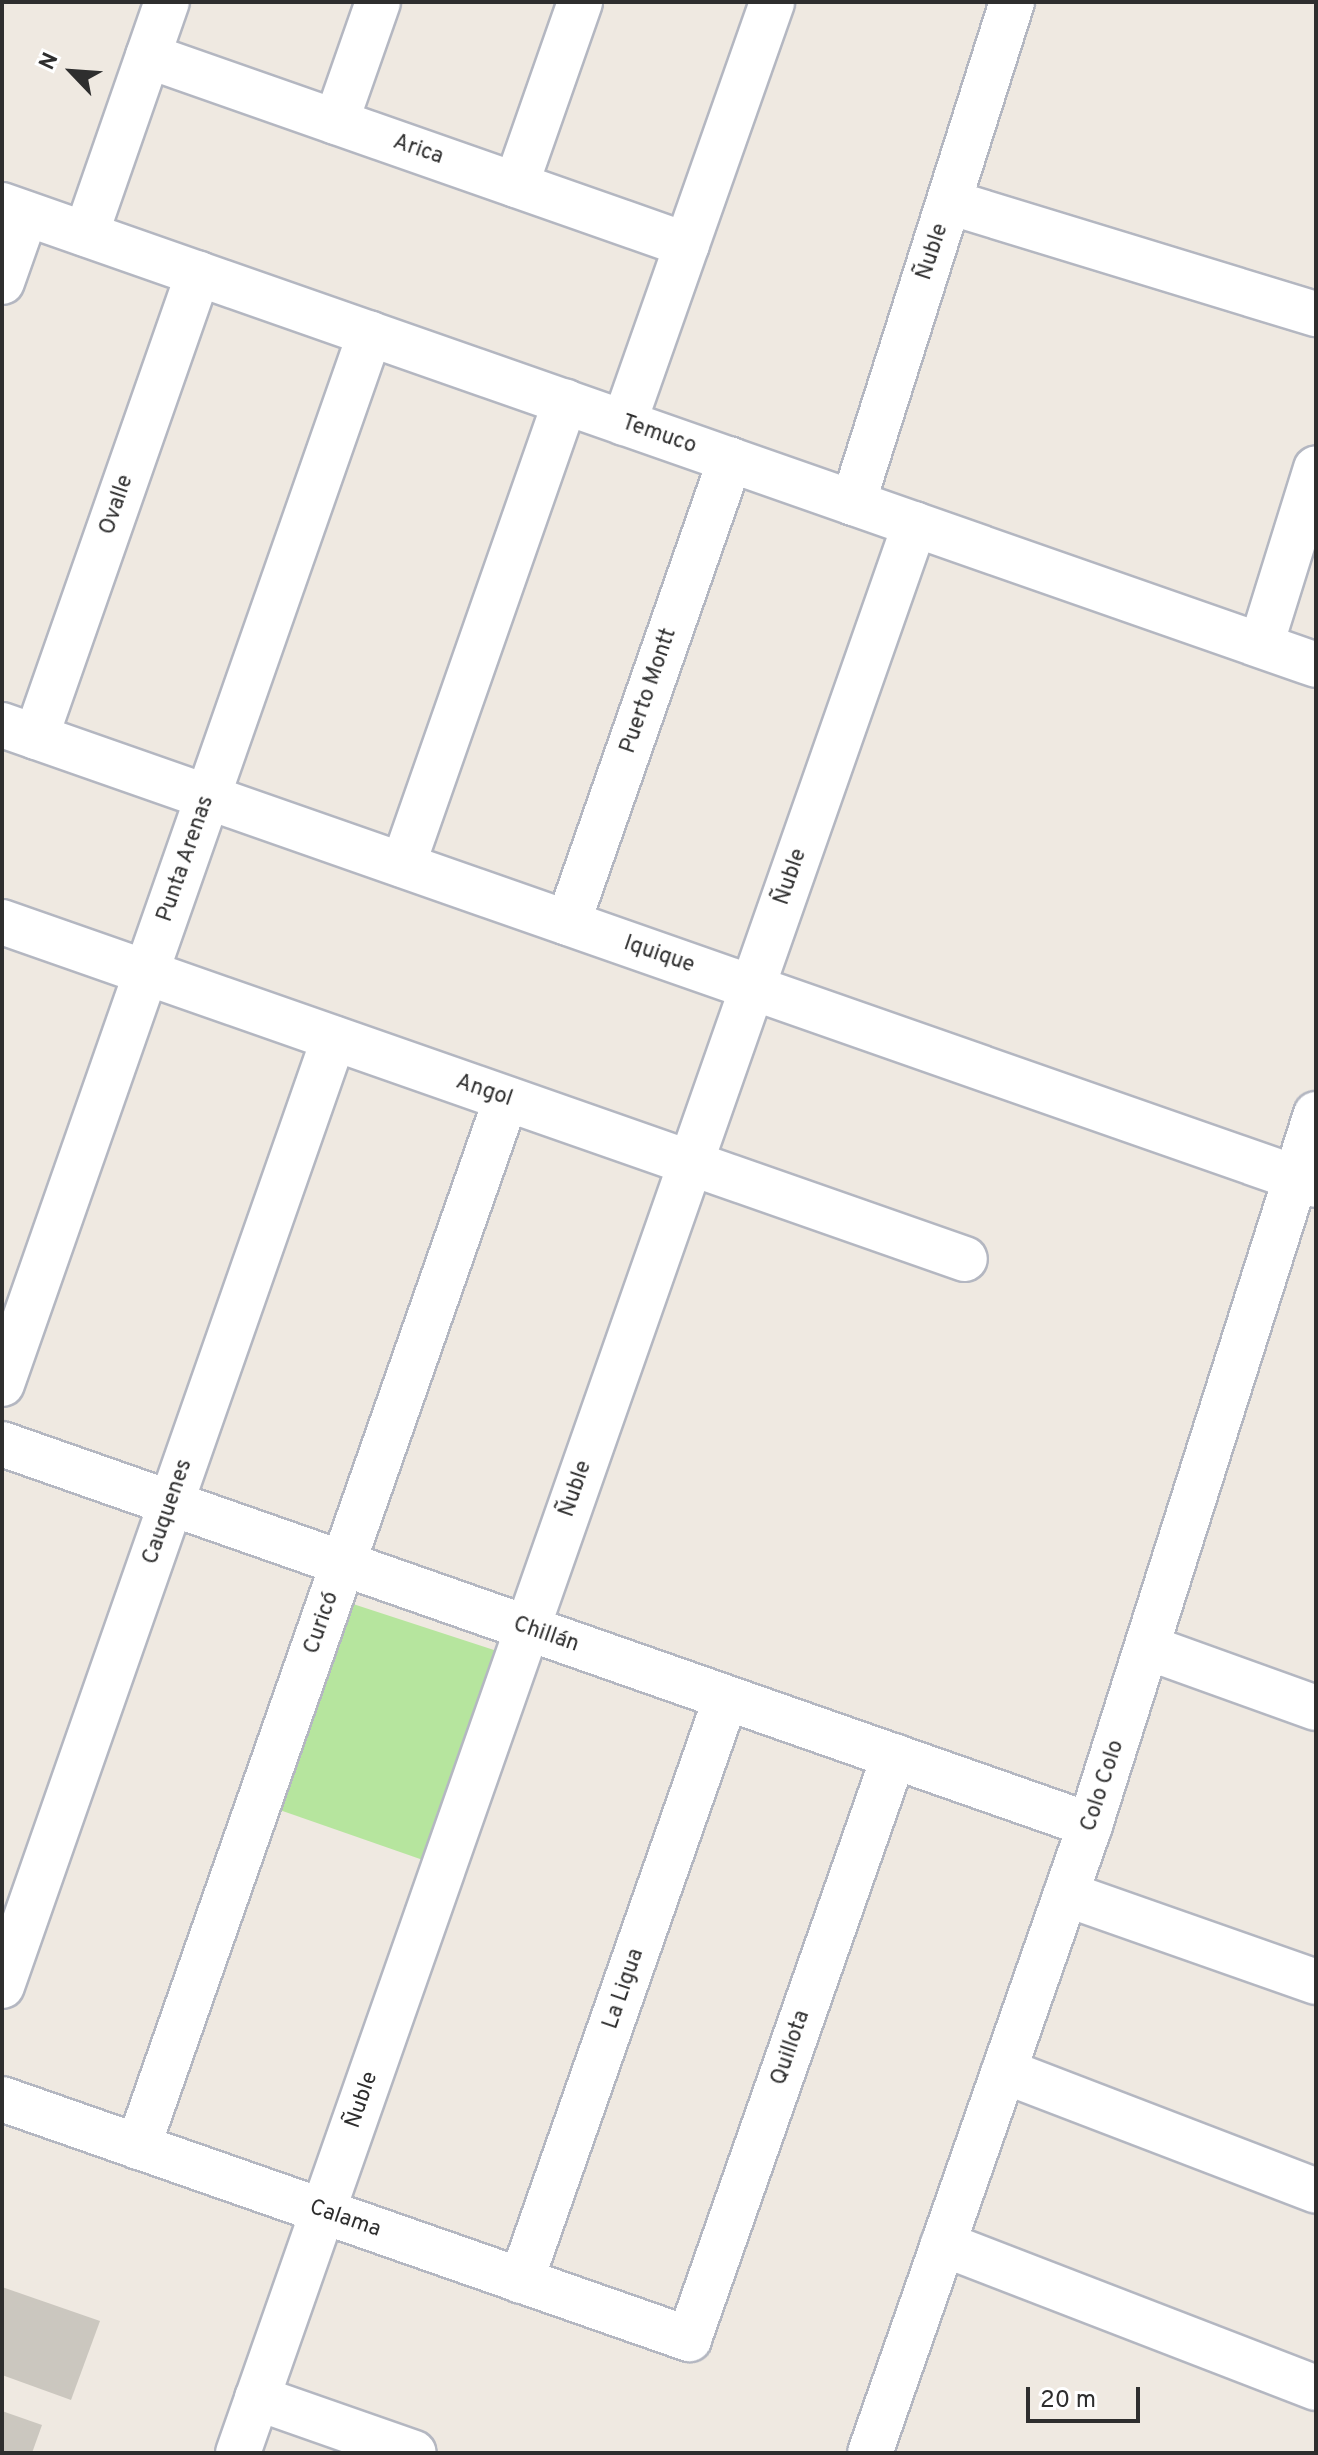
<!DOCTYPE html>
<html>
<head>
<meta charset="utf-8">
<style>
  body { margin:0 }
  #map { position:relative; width:1318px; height:2455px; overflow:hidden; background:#efe9e1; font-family:Overpass,sans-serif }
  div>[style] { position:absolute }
  .green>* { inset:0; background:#b6e59e }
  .building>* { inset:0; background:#cbc7bf }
  .roads { filter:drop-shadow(2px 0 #b4b7c1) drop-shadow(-2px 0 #b4b7c1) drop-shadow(0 2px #b4b7c1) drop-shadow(0 -2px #b4b7c1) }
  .minor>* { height:44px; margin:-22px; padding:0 22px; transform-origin:22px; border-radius:22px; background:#fff }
  .tertiary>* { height:44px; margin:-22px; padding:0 22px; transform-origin:22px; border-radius:22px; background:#fff }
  span { translate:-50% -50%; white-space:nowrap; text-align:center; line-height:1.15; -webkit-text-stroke:8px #fff; paint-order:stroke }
  .street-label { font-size:22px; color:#2e2e2e }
  .frame { position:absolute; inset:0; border:4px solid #2e2e2e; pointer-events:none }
  .north { position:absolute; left:32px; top:32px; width:80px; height:80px; -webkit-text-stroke:6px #fff; paint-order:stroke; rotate:295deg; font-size:22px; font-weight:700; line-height:32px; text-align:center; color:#2e2e2e }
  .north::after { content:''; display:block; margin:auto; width:28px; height:36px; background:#2e2e2e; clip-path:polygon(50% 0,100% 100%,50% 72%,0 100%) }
  .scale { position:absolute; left:1026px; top:2387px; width:114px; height:36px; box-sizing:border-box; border:4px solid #2e2e2e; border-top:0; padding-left:10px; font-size:24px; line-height:28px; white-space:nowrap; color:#2e2e2e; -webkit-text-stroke:6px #fff; paint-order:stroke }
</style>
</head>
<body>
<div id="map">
  <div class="green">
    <i style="clip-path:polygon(350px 1603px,497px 1651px,423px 1860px,274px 1808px)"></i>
  </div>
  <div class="building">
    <i style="clip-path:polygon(2px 2287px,100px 2321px,71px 2400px,2px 2375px)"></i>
    <i style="clip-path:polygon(2px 2411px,42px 2425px,32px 2453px,2px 2453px)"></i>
  </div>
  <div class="roads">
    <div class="minor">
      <i style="left:148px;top:56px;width:571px;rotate:19.32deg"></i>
      <i style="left:336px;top:122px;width:127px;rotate:-70.7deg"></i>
      <i style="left:516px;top:185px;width:194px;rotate:-70.7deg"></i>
      <i style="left:949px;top:202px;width:384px;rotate:17deg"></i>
      <i style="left:2px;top:205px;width:1392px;rotate:19.29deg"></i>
      <i style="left:86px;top:234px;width:246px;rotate:-70.8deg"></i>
      <i style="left:2px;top:282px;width:72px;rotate:-70.6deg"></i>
      <i style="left:624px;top:423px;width:446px;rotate:-70.6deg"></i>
      <i style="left:853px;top:503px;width:526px;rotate:-72.39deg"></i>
      <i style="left:1261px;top:645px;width:185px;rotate:-72.7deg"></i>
      <i style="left:2px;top:725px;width:1392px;rotate:19.29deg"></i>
      <i style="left:36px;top:737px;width:491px;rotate:-70.7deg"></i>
      <i style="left:403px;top:865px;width:491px;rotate:-70.7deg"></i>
      <i style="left:2px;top:922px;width:1020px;rotate:19.29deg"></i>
      <i style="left:568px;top:923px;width:491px;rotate:-70.7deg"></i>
      <i style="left:2px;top:1384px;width:1113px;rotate:-70.69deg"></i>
      <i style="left:1149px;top:1648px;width:177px;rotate:19.8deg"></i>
      <i style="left:1066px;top:1894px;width:265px;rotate:19.4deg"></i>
      <i style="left:2px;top:1986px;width:1004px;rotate:-70.7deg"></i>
      <i style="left:1004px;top:2071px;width:334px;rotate:21deg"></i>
      <i style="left:2px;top:2099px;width:728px;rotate:19.26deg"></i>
      <i style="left:689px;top:2339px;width:618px;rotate:-70.63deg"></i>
      <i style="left:138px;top:2147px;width:1111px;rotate:-70.65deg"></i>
      <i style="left:943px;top:2244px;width:400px;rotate:21.1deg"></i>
      <i style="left:521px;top:2281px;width:618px;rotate:-70.63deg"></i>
      <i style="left:257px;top:2398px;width:166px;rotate:19.3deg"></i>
      <i style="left:238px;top:2453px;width:2044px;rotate:-70.66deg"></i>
      <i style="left:870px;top:2453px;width:665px;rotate:-70.69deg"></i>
    </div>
    <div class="tertiary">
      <i style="left:2px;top:1444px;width:1153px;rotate:19.3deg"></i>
      <i style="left:1090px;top:1825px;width:746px;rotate:-72.37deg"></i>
    </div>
  </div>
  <div class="street-label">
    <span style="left:418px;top:150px;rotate:19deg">Arica</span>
    <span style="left:933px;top:252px;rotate:-72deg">Ñuble</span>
    <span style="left:659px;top:435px;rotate:19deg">Temuco</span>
    <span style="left:117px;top:505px;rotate:-71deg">Ovalle</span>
    <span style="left:649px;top:691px;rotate:-71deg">Puerto Montt</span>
    <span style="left:186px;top:859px;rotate:-71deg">Punta Arenas</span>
    <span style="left:791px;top:877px;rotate:-71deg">Ñuble</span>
    <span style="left:659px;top:955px;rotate:19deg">Iquique</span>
    <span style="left:484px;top:1091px;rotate:19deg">Angol</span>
    <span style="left:576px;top:1489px;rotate:-71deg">Ñuble</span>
    <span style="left:168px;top:1512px;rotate:-71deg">Cauquenes</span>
    <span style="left:322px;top:1623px;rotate:-71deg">Curicó</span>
    <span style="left:546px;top:1635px;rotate:19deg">Chillán</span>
    <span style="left:1103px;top:1786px;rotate:-72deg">Colo Colo</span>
    <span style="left:624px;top:1989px;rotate:-71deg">La Ligua</span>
    <span style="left:791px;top:2048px;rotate:-71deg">Quillota</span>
    <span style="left:362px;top:2100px;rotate:-71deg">Ñuble</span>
    <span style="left:345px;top:2219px;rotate:19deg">Calama</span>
  </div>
  <div class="frame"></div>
  <div class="north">N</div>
  <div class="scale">20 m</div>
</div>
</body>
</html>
